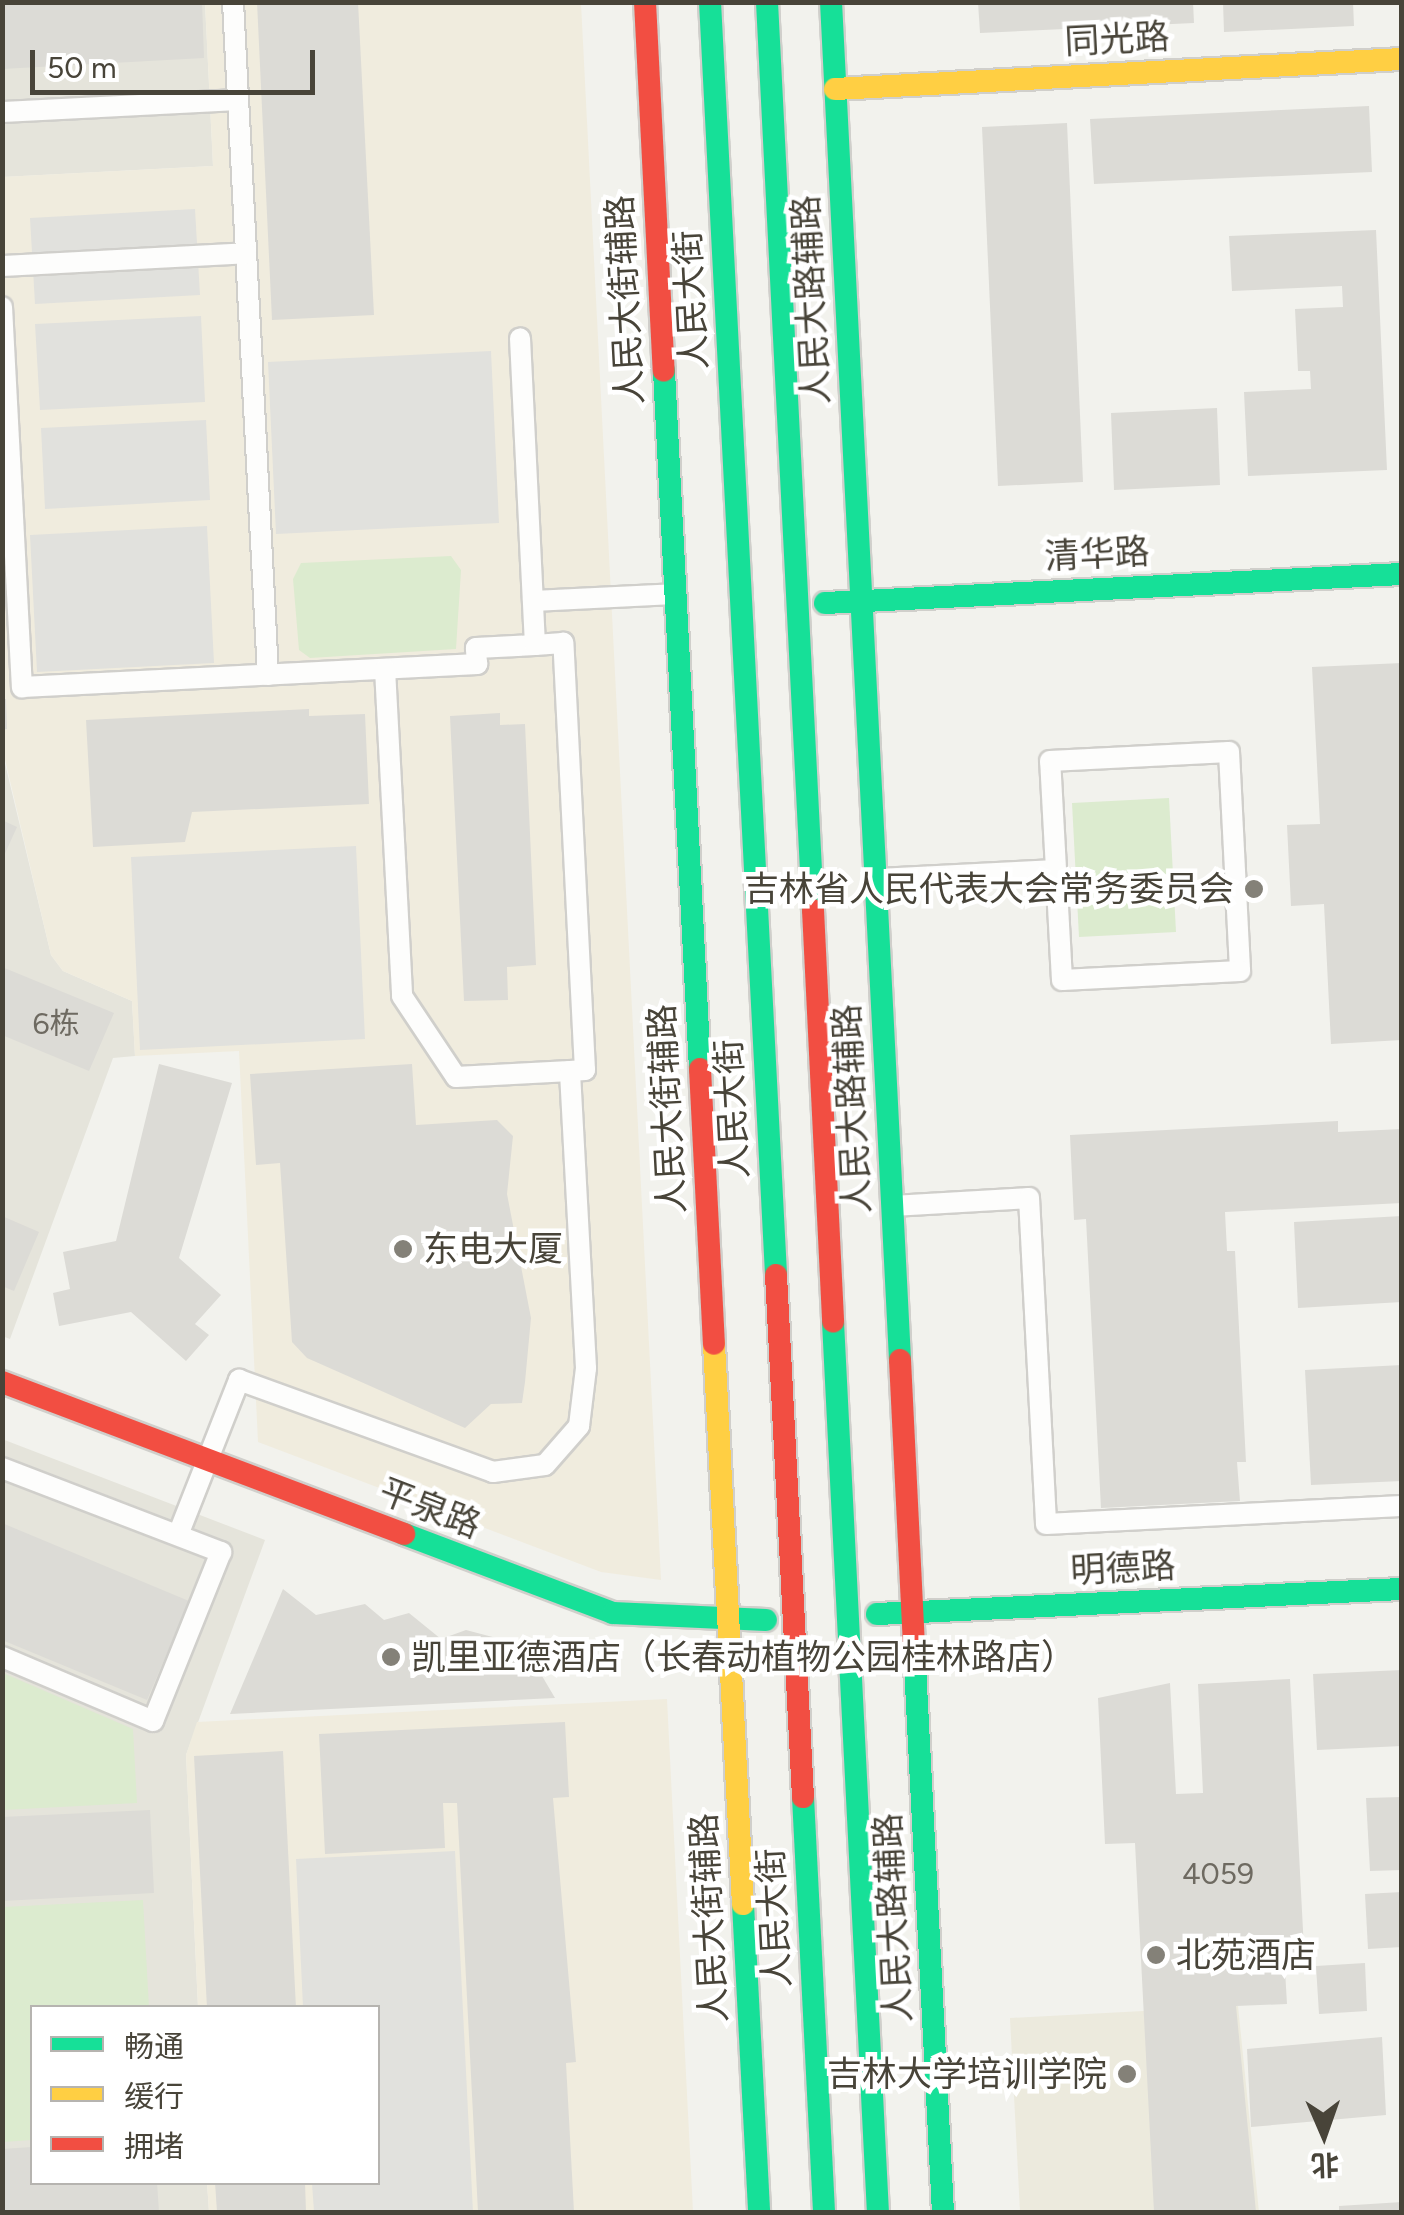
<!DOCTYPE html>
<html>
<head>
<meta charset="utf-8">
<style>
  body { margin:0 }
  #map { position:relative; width:1404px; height:2215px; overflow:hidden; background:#f2f2ed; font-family:Figtree,"Noto Sans SC",sans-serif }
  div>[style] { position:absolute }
  .residential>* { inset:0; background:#e5e4db }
  .commercial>* { inset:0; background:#f0ecde }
  .education>* { inset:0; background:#eceadd }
  .green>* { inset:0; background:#dcebcf }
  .parking>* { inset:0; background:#e1e1dd }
  .building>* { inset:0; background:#dcdbd6 }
  .roads { filter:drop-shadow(2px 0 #d0cfcb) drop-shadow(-2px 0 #d0cfcb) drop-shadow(0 2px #d0cfcb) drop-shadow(0 -2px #d0cfcb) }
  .lane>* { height:20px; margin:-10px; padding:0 10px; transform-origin:10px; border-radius:10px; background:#fdfdfc }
  .fast>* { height:22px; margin:-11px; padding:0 11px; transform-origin:11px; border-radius:11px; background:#16e098 }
  .slow>* { height:22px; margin:-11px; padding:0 11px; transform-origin:11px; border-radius:11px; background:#ffcf43 }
  .jam>* { height:22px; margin:-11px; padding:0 11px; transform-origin:11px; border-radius:11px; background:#f24e42 }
  .dots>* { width:28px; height:28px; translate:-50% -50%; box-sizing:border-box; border:5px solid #fff; border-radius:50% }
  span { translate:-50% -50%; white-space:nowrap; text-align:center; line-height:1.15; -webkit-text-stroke:9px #fff; paint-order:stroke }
  .number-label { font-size:30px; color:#6e6a61 }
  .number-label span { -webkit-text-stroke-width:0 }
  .street-label { font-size:35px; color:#484439 }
  .poi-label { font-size:35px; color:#484439 }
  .right { translate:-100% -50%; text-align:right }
  .left { translate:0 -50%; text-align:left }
  .frame { position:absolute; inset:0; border:5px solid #484439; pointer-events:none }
  .legend { position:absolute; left:30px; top:2005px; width:350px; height:180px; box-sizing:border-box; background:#fff; border:2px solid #b6b4b0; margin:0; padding:12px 18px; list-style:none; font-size:30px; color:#484439 }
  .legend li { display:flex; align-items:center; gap:20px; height:50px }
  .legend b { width:50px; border:2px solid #b6b4b0 }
  .north { position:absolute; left:1274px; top:2085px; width:100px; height:100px; -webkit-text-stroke:8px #fff; paint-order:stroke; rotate:178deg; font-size:28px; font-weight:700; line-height:40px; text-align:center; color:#484439 }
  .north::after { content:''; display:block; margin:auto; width:35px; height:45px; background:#484439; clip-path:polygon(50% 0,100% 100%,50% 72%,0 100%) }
  .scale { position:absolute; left:30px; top:50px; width:285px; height:45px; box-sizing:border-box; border:5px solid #484439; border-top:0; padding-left:12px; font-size:30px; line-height:35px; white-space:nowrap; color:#484439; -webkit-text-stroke:8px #fff; paint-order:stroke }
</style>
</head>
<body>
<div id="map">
  <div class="residential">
    <i style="clip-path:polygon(3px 3px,205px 3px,213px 166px,3px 177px)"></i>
    <i style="clip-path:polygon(2px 751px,51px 955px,63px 971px,132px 1001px,135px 1056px,113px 1058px,10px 1339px,2px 1336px)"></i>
    <i style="clip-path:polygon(2px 1439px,265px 1540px,186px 1755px,198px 2007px,32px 2008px,32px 2182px,207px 2183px,209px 2212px,3px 2212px)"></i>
  </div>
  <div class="commercial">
    <i style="clip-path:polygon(205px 3px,581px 3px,661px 1580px,601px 1572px,258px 1442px,239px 1051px,135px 1056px,132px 1001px,63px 971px,51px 955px,3px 751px,2px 177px,213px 166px)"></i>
    <i style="clip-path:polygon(667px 1699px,693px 2212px,209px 2212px,207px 2183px,378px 2182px,378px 2008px,198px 2007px,186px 1755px,197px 1722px)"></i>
  </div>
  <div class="education">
    <i style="clip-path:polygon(1238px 2006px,1259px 2212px,1020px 2212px,1010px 2018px)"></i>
  </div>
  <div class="green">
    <i style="clip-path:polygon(451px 556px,461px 570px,456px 649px,310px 658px,299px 650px,293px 579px,301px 563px)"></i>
    <i style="clip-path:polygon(1169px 798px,1176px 932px,1079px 937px,1072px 803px)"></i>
    <i style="clip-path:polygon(3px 1673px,133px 1729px,137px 1803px,3px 1810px)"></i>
    <i style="clip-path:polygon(143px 1900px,149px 2007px,32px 2008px,32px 2140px,3px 2142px,3px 1907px)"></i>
  </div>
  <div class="parking">
    <i style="clip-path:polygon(195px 209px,200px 295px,35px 304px,30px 218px)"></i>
    <i style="clip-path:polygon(201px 316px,205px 402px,40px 410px,35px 324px)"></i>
    <i style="clip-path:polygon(491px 351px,499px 523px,276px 534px,268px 362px)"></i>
    <i style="clip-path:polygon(206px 420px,210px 500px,45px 509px,41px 428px)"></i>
    <i style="clip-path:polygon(207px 526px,214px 663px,37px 672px,30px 535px)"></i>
    <i style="clip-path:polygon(356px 846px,365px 1039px,140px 1050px,131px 857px)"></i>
    <i style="clip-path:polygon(455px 1851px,473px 2212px,314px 2212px,312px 2183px,378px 2182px,378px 2008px,303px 2007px,296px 1859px)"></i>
  </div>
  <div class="building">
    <i style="clip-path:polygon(2px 2px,202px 2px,204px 58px,2px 69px)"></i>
    <i style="clip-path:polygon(257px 2px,358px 2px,374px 315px,272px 320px)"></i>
    <i style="clip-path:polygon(978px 2px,1193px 2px,1194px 23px,980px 33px)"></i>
    <i style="clip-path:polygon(1223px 2px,1353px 2px,1354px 26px,1224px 32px)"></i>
    <i style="clip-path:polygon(1369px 106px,1372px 172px,1094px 184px,1090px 119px)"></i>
    <i style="clip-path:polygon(1067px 123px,1083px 482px,998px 486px,982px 127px)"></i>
    <i style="clip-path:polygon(1376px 230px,1387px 470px,1248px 476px,1244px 392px,1311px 389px,1310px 371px,1298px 371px,1295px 309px,1343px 307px,1342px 286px,1232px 291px,1229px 236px)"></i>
    <i style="clip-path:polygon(1217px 408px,1220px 485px,1114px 490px,1111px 413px)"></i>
    <i style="clip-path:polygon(1402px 663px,1402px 1040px,1331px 1044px,1324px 904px,1291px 906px,1287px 825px,1320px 824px,1312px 667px)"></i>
    <i style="clip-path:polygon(2px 699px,6px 699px,7px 729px,2px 730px)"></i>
    <i style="clip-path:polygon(309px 709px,309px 716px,365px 714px,369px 804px,192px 812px,185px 842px,93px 847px,86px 720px)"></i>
    <i style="clip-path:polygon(500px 713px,500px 725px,525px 724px,536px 965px,507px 967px,508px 1000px,464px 1001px,450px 716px)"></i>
    <i style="clip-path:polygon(2px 820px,17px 827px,2px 860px)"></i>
    <i style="clip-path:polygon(2px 967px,114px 1013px,89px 1071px,2px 1035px)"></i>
    <i style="clip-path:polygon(159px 1064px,232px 1083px,179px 1258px,221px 1295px,195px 1324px,209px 1335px,186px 1361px,131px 1312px,59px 1326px,53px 1293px,70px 1289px,63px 1252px,116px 1241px)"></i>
    <i style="clip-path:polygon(412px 1064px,416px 1125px,497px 1120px,513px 1136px,507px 1194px,531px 1318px,525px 1382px,522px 1403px,491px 1404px,465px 1428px,307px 1358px,292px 1342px,280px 1163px,256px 1165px,250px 1074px)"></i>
    <i style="clip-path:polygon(1338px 1121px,1338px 1132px,1402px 1129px,1402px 1203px,1225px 1212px,1227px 1251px,1235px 1251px,1246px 1462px,1237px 1462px,1240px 1501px,1101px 1508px,1086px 1219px,1074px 1220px,1070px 1135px)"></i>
    <i style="clip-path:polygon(2px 1216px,39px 1232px,14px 1291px,2px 1286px)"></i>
    <i style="clip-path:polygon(1402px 1216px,1402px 1302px,1298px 1308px,1294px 1222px)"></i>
    <i style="clip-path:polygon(1402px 1365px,1402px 1481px,1311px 1485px,1305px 1370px)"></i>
    <i style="clip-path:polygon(2px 1523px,189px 1601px,147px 1700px,2px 1640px)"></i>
    <i style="clip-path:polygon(283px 1589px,316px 1615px,365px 1604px,384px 1620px,409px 1613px,441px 1639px,466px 1630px,504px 1640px,535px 1664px,555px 1698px,230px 1714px)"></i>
    <i style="clip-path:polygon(1402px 1670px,1402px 1746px,1317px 1750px,1313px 1674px)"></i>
    <i style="clip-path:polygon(1290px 1679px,1305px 1969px,1285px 1970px,1287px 2004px,1236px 2006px,1256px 2212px,1154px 2212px,1135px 1843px,1105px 1844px,1098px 1698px,1170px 1683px,1176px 1794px,1203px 1793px,1198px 1684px)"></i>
    <i style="clip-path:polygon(565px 1722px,569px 1797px,553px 1798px,576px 2062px,566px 2063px,574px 2212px,478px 2212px,457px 1803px,443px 1803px,445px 1848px,325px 1854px,319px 1734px)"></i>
    <i style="clip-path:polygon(283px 1751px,296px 2008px,207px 2008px,194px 1756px)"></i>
    <i style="clip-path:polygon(1402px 1797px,1402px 1870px,1370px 1871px,1366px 1798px)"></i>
    <i style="clip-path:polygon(150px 1810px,154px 1893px,2px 1901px,2px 1817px)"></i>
    <i style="clip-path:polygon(1402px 1892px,1402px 1947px,1368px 1949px,1365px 1894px)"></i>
    <i style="clip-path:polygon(1365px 1963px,1367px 2011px,1319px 2014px,1316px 1966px)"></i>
    <i style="clip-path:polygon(1382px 2037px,1386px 2115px,1251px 2127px,1247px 2049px)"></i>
    <i style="clip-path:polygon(32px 2147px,32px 2182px,157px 2182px,159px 2212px,2px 2212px,2px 2149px)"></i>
    <i style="clip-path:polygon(215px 2182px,305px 2182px,306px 2212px,217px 2212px)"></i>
    <i style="clip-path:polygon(1402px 2202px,1402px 2212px,1339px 2212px,1339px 2206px)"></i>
  </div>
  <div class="roads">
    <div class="lane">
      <i style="left:233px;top:2px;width:674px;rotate:87.02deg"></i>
      <i style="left:2px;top:112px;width:236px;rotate:-2.9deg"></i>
      <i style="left:2px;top:266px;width:244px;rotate:-3deg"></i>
      <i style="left:2px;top:307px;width:381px;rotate:87deg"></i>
      <i style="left:22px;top:687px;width:456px;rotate:-2.9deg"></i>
      <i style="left:477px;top:664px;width:16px;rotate:-94deg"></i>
      <i style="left:476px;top:648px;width:59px;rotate:-2.9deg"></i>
      <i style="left:533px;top:601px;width:141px;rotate:-2.8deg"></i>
      <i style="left:385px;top:669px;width:327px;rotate:87deg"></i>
      <i style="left:402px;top:996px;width:97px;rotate:56.3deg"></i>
      <i style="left:456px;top:1077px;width:114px;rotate:-3deg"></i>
      <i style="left:1229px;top:752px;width:219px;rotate:87.1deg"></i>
      <i style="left:1240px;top:971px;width:178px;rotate:177.1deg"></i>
      <i style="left:1062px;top:980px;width:219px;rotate:-93.1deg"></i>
      <i style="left:1050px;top:761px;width:179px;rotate:-2.9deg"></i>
      <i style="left:878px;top:879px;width:178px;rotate:-2.9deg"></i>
      <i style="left:894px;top:1206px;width:135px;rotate:-3.4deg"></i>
      <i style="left:1029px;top:1198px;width:326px;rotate:87deg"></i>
      <i style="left:1046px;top:1524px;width:356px;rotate:-2.9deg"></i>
      <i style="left:2px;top:1468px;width:235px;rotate:21deg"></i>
      <i style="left:221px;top:1552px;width:182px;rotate:111.9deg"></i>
      <i style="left:153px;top:1721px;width:164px;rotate:-157deg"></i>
      <i style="left:178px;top:1535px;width:167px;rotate:-68.5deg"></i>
      <i style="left:239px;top:1380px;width:270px;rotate:19.9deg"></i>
      <i style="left:493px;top:1472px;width:52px;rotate:-7.7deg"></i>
      <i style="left:545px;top:1465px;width:52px;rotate:-48.9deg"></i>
      <i style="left:579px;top:1426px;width:58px;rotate:-83.1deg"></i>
      <i style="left:586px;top:1368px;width:297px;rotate:-93.1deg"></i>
      <i style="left:570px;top:1071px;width:15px;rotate:-4deg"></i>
      <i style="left:585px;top:1070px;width:428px;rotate:-92.9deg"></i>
      <i style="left:563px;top:643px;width:28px;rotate:176deg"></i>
      <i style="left:535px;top:645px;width:307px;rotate:-92.8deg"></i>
    </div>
    <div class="fast">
      <i style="left:710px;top:2px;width:1275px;rotate:87.03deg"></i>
      <i style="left:767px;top:2px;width:909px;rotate:87.1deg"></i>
      <i style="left:831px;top:2px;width:1360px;rotate:87.09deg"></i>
      <i style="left:664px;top:371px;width:699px;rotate:87.05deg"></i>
      <i style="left:825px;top:603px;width:578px;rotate:-2.88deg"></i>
      <i style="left:833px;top:1322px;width:891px;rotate:87.11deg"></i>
      <i style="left:404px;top:1534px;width:223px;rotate:20.7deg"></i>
      <i style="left:613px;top:1613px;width:153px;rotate:2.6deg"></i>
      <i style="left:877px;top:1614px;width:526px;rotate:-2.73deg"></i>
      <i style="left:914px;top:1646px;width:567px;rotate:87.07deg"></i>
      <i style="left:803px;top:1797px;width:416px;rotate:87.1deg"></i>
      <i style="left:743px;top:1904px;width:308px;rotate:87deg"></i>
    </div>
    <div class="slow">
      <i style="left:835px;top:89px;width:568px;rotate:-3.03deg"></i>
      <i style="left:714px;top:1344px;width:561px;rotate:87.04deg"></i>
    </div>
    <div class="jam">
      <i style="left:645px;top:2px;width:369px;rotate:87.1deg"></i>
      <i style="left:813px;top:910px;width:412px;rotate:87.2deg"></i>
      <i style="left:700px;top:1069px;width:275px;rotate:87.1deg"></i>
      <i style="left:776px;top:1275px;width:523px;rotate:87.04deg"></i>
      <i style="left:900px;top:1360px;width:286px;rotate:87.2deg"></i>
      <i style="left:2px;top:1382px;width:430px;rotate:20.7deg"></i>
    </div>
  </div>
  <div class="dots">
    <i style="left:1254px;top:889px;background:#848178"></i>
    <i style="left:403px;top:1249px;background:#848178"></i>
    <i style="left:391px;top:1657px;background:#848178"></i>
    <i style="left:1156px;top:1955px;background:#848178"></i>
    <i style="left:1127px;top:2074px;background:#848178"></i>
  </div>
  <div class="number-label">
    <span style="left:56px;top:1024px">6栋</span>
    <span style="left:1218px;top:1874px">4059</span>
  </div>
  <div class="street-label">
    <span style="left:1117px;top:39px;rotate:-3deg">同光路</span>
    <span style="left:625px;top:300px;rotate:-93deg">人民大街辅路</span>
    <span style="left:691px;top:300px;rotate:-93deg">人民大街</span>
    <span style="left:811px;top:300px;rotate:-93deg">人民大路辅路</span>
    <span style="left:1097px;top:554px;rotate:-3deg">清华路</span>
    <span style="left:667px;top:1109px;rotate:-93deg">人民大街辅路</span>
    <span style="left:732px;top:1109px;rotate:-93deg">人民大街</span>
    <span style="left:852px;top:1109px;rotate:-93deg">人民大路辅路</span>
    <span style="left:430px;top:1508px;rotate:21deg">平泉路</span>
    <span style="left:1123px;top:1568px;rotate:-3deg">明德路</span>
    <span style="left:709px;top:1918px;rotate:-93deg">人民大街辅路</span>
    <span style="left:774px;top:1918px;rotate:-93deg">人民大街</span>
    <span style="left:893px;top:1918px;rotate:-93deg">人民大路辅路</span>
  </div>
  <div class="poi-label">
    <span class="right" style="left:1234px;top:889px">吉林省人民代表大会常务委员会</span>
    <span class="left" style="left:423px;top:1249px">东电大厦</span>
    <span class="left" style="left:411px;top:1657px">凯里亚德酒店（长春动植物公园桂林路店）</span>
    <span class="left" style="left:1176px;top:1955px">北苑酒店</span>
    <span class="right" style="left:1107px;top:2074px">吉林大学培训学院</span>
  </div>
  <div class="frame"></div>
  <ul class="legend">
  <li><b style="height:12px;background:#16e098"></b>畅通</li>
  <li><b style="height:12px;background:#ffcf43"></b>缓行</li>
  <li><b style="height:12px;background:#f24e42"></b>拥堵</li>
  </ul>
  <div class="north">北</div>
  <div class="scale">50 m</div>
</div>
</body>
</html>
